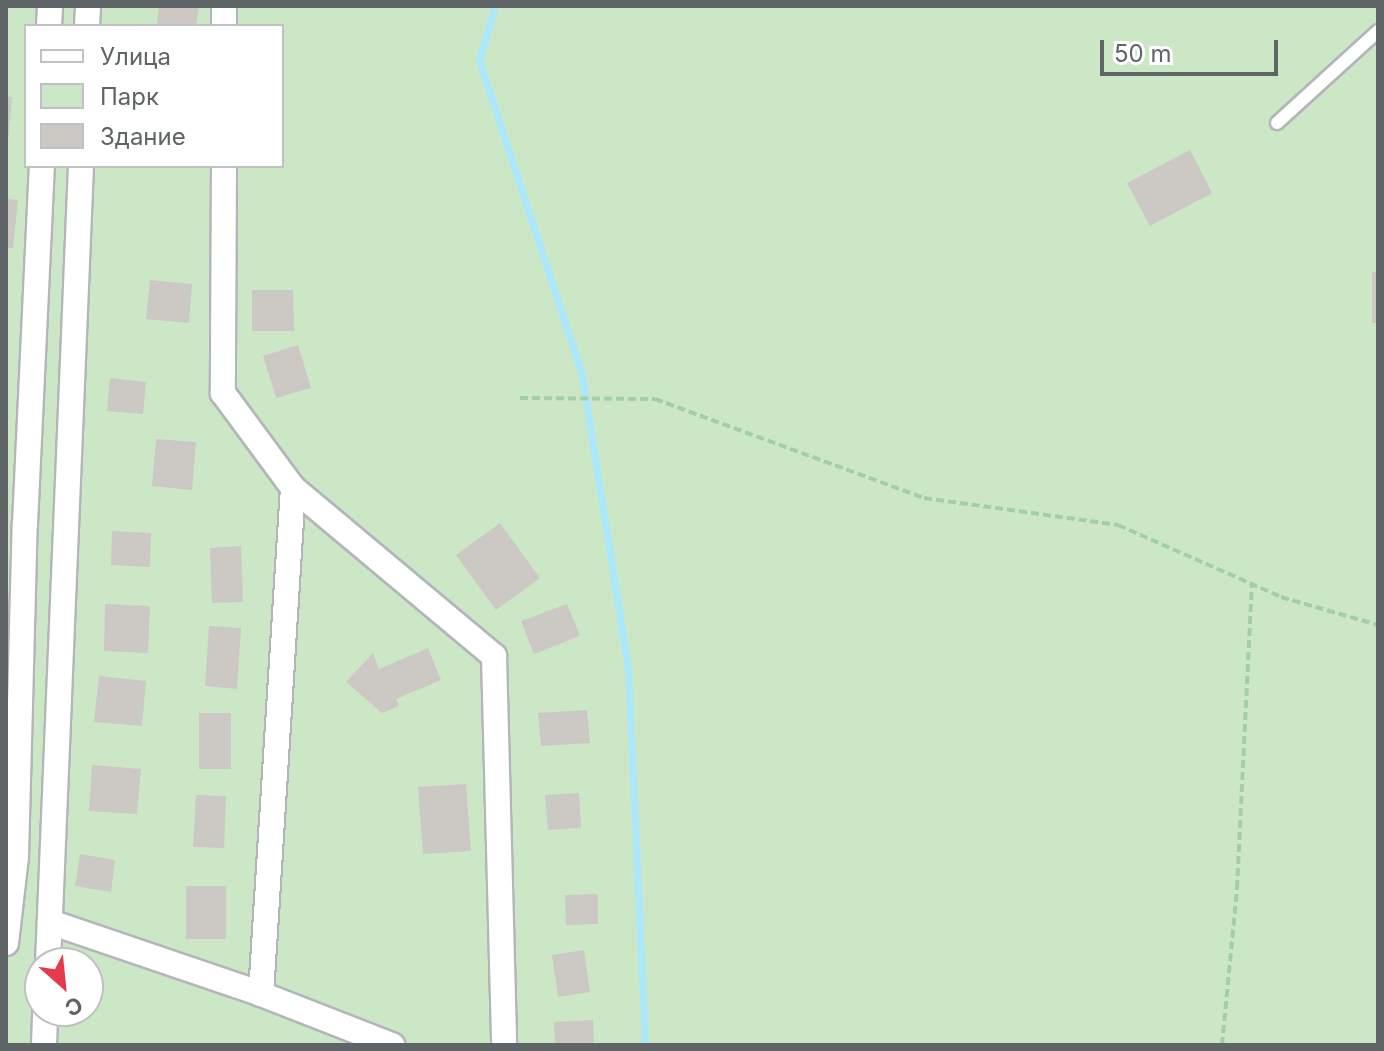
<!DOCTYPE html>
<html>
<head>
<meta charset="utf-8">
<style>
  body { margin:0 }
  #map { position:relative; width:1384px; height:1051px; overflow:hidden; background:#f0ede8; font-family:Inter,sans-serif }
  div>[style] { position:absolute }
  .green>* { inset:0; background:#cce7c6 }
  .stream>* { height:7px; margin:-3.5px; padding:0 3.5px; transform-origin:3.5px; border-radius:3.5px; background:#ace8fc }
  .building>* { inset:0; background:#ccc8c4 }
  .path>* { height:4px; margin-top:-2px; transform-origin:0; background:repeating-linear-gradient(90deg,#a3cfa7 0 8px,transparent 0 12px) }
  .roads { filter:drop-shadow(2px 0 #b3b6b9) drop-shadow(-2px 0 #b3b6b9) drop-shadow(0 2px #b3b6b9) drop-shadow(0 -2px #b3b6b9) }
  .service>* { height:12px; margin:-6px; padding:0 6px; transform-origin:6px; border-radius:6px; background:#fff }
  .minor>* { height:24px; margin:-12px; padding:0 12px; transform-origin:12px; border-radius:12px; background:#fff }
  span { translate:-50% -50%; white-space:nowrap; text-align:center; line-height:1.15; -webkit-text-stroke:6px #fff; paint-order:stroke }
  .frame { position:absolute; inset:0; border:8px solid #5f6467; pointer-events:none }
  .legend { position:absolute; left:24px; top:24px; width:260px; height:144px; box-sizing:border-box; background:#fff; border:2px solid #bfc1c2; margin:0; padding:10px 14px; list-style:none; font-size:24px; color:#5f6467 }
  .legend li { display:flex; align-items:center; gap:16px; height:40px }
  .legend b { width:40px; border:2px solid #bfc1c2 }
  .north { position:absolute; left:24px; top:947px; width:80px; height:80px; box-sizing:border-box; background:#fff; border:2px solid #bfc1c2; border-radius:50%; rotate:153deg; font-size:22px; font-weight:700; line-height:32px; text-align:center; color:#5f6467 }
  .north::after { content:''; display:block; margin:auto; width:28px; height:36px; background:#e43a4b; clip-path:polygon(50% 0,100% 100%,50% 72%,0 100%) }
  .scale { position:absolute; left:1100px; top:40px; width:178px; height:36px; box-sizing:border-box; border:4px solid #5f6467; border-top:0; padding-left:10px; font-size:24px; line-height:28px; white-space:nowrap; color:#5f6467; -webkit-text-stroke:6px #fff; paint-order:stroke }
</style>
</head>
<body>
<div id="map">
  <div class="green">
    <i style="clip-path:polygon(evenodd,6px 6px,1378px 6px,1378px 1045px,6px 1045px,6px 6px,26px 26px,282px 26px,282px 166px,26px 166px,26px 26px,6px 6px,40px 963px,88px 963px,88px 1011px,40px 1011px,40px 963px)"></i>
  </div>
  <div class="stream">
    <i style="left:495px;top:6px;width:56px;rotate:106.5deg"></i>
    <i style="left:479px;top:60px;width:331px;rotate:71.9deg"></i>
    <i style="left:582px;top:375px;width:298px;rotate:81.1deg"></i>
    <i style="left:628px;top:669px;width:376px;rotate:87.4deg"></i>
  </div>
  <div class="building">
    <i style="clip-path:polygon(159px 6px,199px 6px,196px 26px,157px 25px)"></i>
    <i style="clip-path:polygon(6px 96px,12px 97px,8px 141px,6px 141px)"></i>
    <i style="clip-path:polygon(1190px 150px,1212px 193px,1150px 226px,1127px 183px)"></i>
    <i style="clip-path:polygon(6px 199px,18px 200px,13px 248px,6px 248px)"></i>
    <i style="clip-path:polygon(1372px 272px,1378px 272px,1378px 323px,1372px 323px)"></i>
    <i style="clip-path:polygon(150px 280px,192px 284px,189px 323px,146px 319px)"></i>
    <i style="clip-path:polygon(252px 290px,293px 290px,294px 331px,252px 331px)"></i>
    <i style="clip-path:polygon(298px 345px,311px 388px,276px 398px,263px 356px)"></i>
    <i style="clip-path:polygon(110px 378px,146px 382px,143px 414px,107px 411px)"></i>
    <i style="clip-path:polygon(156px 439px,196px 442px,192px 490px,152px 486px)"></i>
    <i style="clip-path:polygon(500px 523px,540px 578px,496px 610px,456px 555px)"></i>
    <i style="clip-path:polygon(112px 531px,151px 533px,150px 567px,111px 565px)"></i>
    <i style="clip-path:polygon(241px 546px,243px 602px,212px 603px,210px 548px)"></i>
    <i style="clip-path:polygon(105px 604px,150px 606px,148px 653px,104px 651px)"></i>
    <i style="clip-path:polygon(567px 604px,580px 636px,534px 654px,521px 621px)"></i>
    <i style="clip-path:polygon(209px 626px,241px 628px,237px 689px,205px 686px)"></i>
    <i style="clip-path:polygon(428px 648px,441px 680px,396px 699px,399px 706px,382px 713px,346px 682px,373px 653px,379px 669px)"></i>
    <i style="clip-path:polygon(99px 676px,146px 681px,142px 726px,94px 722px)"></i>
    <i style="clip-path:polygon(587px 710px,590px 743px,541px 746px,538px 713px)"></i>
    <i style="clip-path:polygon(199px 713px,231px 713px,231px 769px,199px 769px)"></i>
    <i style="clip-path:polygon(92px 765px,141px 769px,137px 814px,89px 811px)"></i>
    <i style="clip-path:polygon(466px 784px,471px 851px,423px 854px,418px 787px)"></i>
    <i style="clip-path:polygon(579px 793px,581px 828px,548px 830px,545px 795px)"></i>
    <i style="clip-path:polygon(196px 795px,226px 796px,224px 848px,193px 847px)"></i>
    <i style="clip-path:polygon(80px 854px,115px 860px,111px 892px,75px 886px)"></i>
    <i style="clip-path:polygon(186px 886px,226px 886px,226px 939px,186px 939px)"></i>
    <i style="clip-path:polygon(598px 894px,598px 924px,566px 925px,565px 895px)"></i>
    <i style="clip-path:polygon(584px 950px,590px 992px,558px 997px,552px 955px)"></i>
    <i style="clip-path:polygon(593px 1020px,594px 1045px,555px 1045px,554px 1022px)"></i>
  </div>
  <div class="path">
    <i style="left:520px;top:398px;width:135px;rotate:0.4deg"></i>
    <i style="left:655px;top:399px;width:287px;rotate:20.2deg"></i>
    <i style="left:924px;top:498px;width:196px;rotate:7.9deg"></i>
    <i style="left:1118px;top:525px;width:178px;rotate:23.8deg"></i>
    <i style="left:1281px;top:597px;width:101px;rotate:16.1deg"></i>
    <i style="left:1222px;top:1045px;width:158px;rotate:-84.5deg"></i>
    <i style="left:1237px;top:888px;width:304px;rotate:-87.2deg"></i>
  </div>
  <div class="roads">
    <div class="service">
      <i style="left:1277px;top:123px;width:137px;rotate:-42.3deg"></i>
    </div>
    <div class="minor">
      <i style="left:49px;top:26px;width:20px;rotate:-87deg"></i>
      <i style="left:87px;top:26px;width:20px;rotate:-87deg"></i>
      <i style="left:224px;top:26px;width:20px;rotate:-90deg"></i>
      <i style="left:224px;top:166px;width:227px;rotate:90.3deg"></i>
      <i style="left:223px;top:393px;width:118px;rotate:53.6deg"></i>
      <i style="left:293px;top:488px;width:262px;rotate:39.9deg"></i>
      <i style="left:494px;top:656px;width:389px;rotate:88.5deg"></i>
      <i style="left:50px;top:922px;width:223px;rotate:18.8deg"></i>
      <i style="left:261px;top:994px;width:141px;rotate:21.3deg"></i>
      <i style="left:6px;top:943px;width:87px;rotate:-83.4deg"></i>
      <i style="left:16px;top:857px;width:333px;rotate:-88.5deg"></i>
      <i style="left:25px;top:524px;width:358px;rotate:-87.3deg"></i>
      <i style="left:48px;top:963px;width:798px;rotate:-87.63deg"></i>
      <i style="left:261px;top:994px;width:507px;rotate:-86.38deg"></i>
      <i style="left:44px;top:1045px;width:34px;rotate:-88deg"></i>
    </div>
  </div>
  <div class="frame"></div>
  <ul class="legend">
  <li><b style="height:10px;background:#fff"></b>Улица</li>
  <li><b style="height:22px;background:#cce7c6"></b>Парк</li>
  <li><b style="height:22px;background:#ccc8c4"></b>Здание</li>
  </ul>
  <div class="north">С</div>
  <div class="scale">50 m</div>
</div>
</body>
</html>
